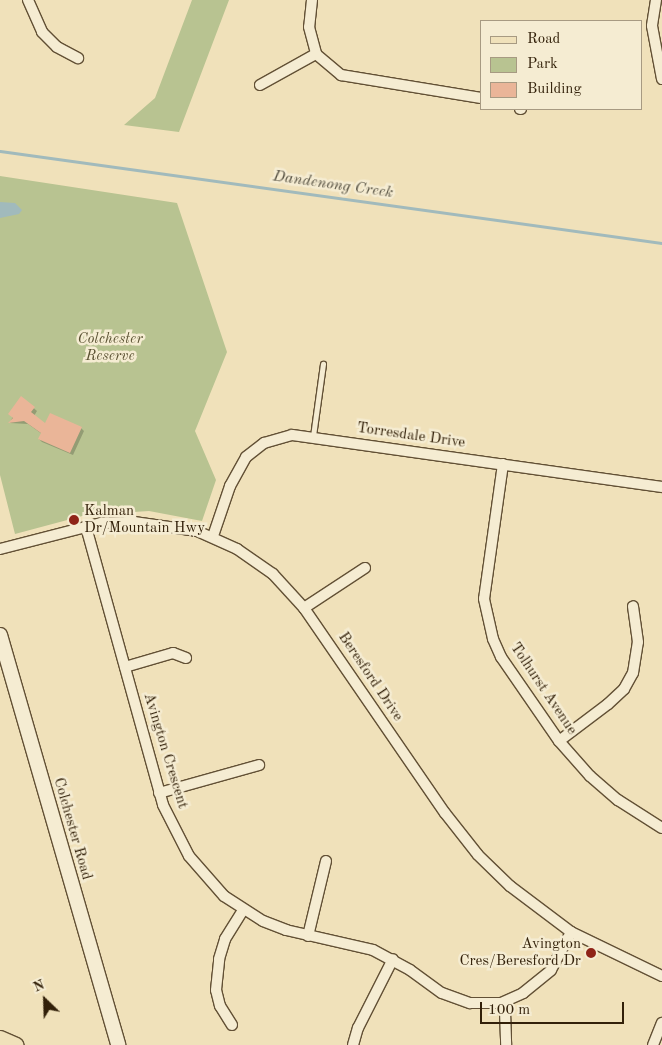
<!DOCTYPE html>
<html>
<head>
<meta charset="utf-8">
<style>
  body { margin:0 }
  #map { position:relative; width:662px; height:1045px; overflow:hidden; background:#f0e1ba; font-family:"Old Standard TT",serif }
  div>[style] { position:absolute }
  .green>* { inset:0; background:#b8c391 }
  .water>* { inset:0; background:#a1babc }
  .shadow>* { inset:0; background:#0003 }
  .stream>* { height:3px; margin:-1.5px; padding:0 1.5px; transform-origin:1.5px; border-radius:1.5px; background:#a1babc }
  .building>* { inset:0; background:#eab598 }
  .roads { filter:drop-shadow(1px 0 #625035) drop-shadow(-1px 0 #625035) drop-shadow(0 1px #625035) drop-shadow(0 -1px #625035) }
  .lane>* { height:5px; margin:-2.5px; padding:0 2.5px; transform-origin:2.5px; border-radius:2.5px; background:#f5ecd2 }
  .street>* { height:10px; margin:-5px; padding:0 5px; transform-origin:5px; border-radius:5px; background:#f5ecd2 }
  .secondary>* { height:14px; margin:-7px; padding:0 7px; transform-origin:7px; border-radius:7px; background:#f5ecd2 }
  .primary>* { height:15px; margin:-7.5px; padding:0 7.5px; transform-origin:7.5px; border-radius:7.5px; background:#f0e1ba }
  .dots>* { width:14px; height:14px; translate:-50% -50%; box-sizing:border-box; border:2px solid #f5ecd2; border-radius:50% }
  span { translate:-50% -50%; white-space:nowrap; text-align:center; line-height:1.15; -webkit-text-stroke:5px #f5ecd2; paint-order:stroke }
  .park-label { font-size:15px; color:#5a5132; font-style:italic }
  .street-label { font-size:15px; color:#322009 }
  .poi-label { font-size:15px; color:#322009 }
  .left { translate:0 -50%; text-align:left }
  .right { translate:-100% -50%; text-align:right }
  .water-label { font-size:16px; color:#534e3f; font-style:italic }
  .legend { position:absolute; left:480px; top:20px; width:162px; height:90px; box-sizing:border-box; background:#f5ecd2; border:1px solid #a79a82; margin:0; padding:6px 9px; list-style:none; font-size:15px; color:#322009 }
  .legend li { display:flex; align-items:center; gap:10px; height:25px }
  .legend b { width:25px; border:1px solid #a79a82 }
  .north { position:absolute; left:20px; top:975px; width:50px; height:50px; -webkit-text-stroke:4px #f5ecd2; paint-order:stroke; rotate:336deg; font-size:14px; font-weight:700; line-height:20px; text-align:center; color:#322009 }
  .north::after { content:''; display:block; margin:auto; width:18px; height:22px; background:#322009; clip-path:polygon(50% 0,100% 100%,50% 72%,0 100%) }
  .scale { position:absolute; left:480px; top:1002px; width:144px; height:22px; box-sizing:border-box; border:2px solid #322009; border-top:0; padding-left:6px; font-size:15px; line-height:18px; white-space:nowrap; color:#322009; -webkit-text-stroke:4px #f5ecd2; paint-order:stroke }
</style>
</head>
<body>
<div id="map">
  <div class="green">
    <i style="clip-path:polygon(192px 0,229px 0,179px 132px,124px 125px,155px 98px)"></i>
    <i style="clip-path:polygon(0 176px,177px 203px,227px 352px,195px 431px,216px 480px,202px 521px,149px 511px,86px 515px,15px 534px,0 475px)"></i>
  </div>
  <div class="water">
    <i style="clip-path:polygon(0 202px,15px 203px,22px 210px,19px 214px,0 218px)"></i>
  </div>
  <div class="shadow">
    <i style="clip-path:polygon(21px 397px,37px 411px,34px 416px,46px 425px,81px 428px,84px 431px,73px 455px,42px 442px,39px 439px,42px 434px,28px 424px,10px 423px)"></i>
  </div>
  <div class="stream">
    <i style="left:0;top:151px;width:668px;rotate:7.91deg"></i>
  </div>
  <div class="building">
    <i style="clip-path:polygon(21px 396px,35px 407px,31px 412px,45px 423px,50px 413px,82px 427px,70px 453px,38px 439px,41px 433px,24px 421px,8px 423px,13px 418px,8px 414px)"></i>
  </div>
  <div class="roads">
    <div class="lane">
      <i style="left:313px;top:436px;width:73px;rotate:-82.1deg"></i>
    </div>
    <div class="street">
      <i style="left:28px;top:0;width:35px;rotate:66deg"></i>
      <i style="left:42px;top:32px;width:21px;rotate:45deg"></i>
      <i style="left:57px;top:47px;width:24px;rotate:28deg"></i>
      <i style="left:312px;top:0;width:27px;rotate:96deg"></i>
      <i style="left:309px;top:27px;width:28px;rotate:75deg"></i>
      <i style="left:316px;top:54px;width:33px;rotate:40deg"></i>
      <i style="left:341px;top:75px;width:142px;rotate:9.3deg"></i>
      <i style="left:656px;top:0;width:26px;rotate:99deg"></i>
      <i style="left:652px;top:26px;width:54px;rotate:79.3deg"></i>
      <i style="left:260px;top:85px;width:64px;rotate:-29deg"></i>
      <i style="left:520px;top:109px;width:1px"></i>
      <i style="left:503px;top:464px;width:136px;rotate:98deg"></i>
      <i style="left:484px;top:599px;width:41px;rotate:77.3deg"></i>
      <i style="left:493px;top:639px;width:20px;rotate:66deg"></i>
      <i style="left:501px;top:657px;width:102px;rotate:55.4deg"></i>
      <i style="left:559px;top:741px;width:47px;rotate:48.5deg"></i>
      <i style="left:590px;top:776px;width:37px;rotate:41deg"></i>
      <i style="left:618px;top:800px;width:52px;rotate:32.5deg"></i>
      <i style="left:86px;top:527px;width:288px;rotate:74.5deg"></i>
      <i style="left:163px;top:805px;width:57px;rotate:63deg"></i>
      <i style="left:189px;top:856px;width:53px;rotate:48.8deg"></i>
      <i style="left:224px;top:896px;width:46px;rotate:32.7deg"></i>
      <i style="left:263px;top:921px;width:25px;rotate:21deg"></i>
      <i style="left:286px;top:930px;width:89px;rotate:12.9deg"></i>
      <i style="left:373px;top:950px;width:42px;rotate:28.4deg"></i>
      <i style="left:410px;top:970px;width:39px;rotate:36deg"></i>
      <i style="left:442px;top:993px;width:30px;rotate:20deg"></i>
      <i style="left:470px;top:1003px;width:31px"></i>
      <i style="left:501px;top:1003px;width:24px;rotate:-24deg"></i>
      <i style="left:523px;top:993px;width:36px;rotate:-39deg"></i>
      <i style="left:551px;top:970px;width:43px;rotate:-62.2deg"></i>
      <i style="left:213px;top:536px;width:53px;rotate:-71.2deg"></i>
      <i style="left:230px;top:486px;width:33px;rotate:-61deg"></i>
      <i style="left:246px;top:457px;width:23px;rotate:-38deg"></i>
      <i style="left:264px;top:443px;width:29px;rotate:-16deg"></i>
      <i style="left:292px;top:435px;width:374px;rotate:8deg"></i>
      <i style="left:0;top:549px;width:104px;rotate:-14.4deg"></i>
      <i style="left:101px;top:523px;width:33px;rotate:-2deg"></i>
      <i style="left:134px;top:522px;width:64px;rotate:8.1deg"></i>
      <i style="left:197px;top:531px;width:44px;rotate:24.2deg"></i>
      <i style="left:237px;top:549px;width:44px;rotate:34.8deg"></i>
      <i style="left:273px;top:574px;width:46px;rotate:47.6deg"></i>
      <i style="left:304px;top:608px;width:249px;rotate:55.5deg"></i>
      <i style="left:445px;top:813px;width:53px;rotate:51.8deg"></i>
      <i style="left:478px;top:855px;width:45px;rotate:44.1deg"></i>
      <i style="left:510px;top:886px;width:76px;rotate:37deg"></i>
      <i style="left:571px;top:932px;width:101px;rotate:25.8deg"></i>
      <i style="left:304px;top:608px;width:73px;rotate:-33.3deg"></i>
      <i style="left:125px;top:667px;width:50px;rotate:-16.3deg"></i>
      <i style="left:173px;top:653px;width:14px;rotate:21deg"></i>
      <i style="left:559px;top:741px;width:61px;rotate:-37.1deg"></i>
      <i style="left:608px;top:704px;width:22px;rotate:-43deg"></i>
      <i style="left:624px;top:689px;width:18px;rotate:-61deg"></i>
      <i style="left:633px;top:673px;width:31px;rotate:-81deg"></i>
      <i style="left:638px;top:642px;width:36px;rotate:-98deg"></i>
      <i style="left:159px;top:793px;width:104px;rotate:-15.6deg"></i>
      <i style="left:308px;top:936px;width:77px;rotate:-76.5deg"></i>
      <i style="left:501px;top:1003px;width:9px;rotate:63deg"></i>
      <i style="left:505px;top:1011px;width:34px;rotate:88deg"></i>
      <i style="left:232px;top:1025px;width:22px;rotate:-122deg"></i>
      <i style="left:220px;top:1006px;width:16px;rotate:-104deg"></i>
      <i style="left:216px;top:990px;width:31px;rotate:-84deg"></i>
      <i style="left:219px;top:959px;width:21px;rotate:-73deg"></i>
      <i style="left:225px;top:939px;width:34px;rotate:-58deg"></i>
      <i style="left:353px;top:1045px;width:18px;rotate:-74deg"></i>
      <i style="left:358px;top:1028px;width:77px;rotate:-63.1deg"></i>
      <i style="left:653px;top:1045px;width:24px;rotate:-68deg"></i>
    </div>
    <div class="secondary">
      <i style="left:0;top:635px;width:427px;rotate:73.9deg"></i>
    </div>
    <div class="primary">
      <i style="left:0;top:1038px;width:17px;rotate:24deg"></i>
    </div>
  </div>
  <div class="dots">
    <i style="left:74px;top:520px;background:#8f2418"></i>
    <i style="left:591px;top:953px;background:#8f2418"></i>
  </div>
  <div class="park-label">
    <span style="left:110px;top:348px">Colchester<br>Reserve</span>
  </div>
  <div class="street-label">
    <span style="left:411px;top:436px;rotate:8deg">Torresdale Drive</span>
    <span style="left:370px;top:677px;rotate:56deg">Beresford Drive</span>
    <span style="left:543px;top:689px;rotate:56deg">Tolhurst Avenue</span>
    <span style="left:165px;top:751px;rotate:73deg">Avington Crescent</span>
    <span style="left:72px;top:829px;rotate:74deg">Colchester Road</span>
  </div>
  <div class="poi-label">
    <span class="left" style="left:84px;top:520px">Kalman<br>Dr/Mountain Hwy</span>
    <span class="right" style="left:581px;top:953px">Avington<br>Cres/Beresford Dr</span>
  </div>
  <div class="water-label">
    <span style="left:333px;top:185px;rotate:8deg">Dandenong Creek</span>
  </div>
  <ul class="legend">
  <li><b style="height:6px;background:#f0e1ba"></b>Road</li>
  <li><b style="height:14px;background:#b8c391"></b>Park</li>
  <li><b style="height:14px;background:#eab598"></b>Building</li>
  </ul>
  <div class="north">N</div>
  <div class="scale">100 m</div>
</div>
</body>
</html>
